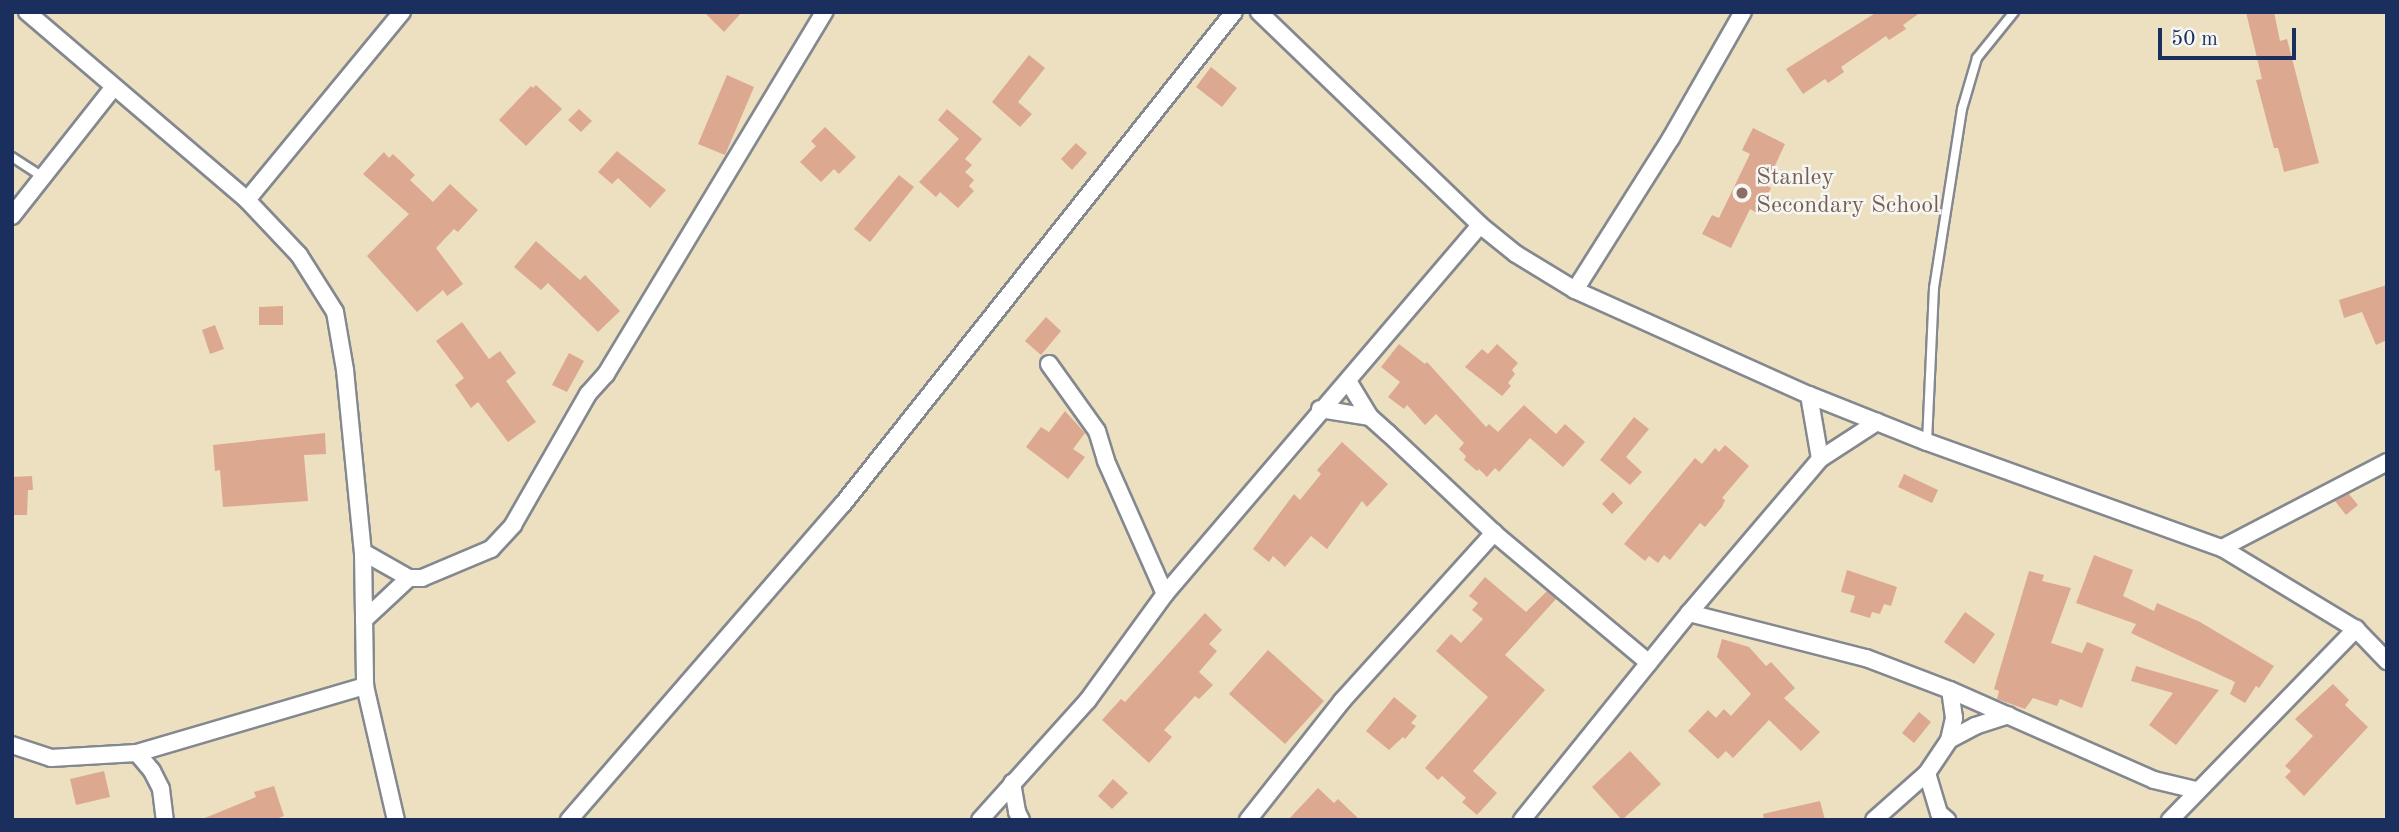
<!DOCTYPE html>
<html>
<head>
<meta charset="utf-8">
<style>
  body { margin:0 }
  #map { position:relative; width:2399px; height:832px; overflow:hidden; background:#ece0c0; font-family:"Old Standard TT",serif }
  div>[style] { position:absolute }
  .building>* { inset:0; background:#dda890 }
  .roads { filter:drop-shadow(2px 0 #84888f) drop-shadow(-2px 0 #84888f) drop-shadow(0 2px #84888f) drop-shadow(0 -2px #84888f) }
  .lane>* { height:8px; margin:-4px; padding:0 4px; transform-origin:4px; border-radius:4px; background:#fff }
  .street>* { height:16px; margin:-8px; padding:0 8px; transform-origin:8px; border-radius:8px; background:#fff }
  .dots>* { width:19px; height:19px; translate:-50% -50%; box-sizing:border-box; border:4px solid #f6f6f2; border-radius:50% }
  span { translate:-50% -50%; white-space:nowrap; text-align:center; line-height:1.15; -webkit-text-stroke:5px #f6f6f2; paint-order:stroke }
  .education-label { font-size:24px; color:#785e54 }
  .left { translate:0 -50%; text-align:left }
  .frame { position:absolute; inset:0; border:14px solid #1b2f5e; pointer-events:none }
  .scale { position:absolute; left:2158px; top:28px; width:138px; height:32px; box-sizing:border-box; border:4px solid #1b2f5e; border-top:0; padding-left:9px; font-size:21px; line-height:24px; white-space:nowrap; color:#1b2f5e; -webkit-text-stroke:5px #f6f6f2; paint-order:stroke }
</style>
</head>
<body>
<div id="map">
  <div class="building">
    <i style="clip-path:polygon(704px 12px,742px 12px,724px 32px)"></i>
    <i style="clip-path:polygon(1877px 12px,1921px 12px,1903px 25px,1906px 29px,1889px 40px,1886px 36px,1841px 67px,1844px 72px,1828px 83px,1825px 79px,1803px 94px,1786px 69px)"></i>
    <i style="clip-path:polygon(2246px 12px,2274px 12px,2280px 41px,2287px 39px,2319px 163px,2284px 172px,2278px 148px,2274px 148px,2256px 80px,2262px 79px)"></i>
    <i style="clip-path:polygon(1029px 55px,1045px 68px,1018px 102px,1032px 114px,1020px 127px,992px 102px)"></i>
    <i style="clip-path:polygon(1211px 67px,1237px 88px,1222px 107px,1196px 87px)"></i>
    <i style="clip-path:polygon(727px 75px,754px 87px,725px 155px,698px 144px)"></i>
    <i style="clip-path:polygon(536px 85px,562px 109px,526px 146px,499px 120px,531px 86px,533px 88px)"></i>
    <i style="clip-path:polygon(579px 109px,592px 121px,581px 132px,568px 120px)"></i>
    <i style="clip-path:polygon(947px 109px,982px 139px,965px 159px,972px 165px,965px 172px,974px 180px,969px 186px,974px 191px,958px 208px,940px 192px,936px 197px,919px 182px,959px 139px,938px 120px)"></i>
    <i style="clip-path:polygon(825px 127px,856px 157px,839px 174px,834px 169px,821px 182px,800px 162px,816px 146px,811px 141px)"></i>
    <i style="clip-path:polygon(1753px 128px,1785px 144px,1766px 185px,1771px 188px,1759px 214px,1750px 209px,1731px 248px,1702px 234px,1712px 215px,1719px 218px,1750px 154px,1742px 150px)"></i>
    <i style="clip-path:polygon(1076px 143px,1087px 153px,1072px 170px,1061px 159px)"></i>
    <i style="clip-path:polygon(617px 151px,666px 190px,650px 208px,618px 178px,612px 184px,598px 172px)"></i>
    <i style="clip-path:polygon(384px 152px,389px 158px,393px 154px,415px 175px,410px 180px,433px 202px,450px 184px,478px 210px,458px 232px,454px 229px,436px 248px,463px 284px,447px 296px,443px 290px,417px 312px,367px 256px,409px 214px,363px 174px)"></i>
    <i style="clip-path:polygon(899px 175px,914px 187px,870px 242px,854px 229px)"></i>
    <i style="clip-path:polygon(536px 241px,580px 280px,585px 275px,620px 311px,598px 332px,548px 283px,541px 290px,514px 267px)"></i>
    <i style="clip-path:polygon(2387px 285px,2387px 340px,2376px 345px,2362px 312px,2344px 318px,2339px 300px)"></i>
    <i style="clip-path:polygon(283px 306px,283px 325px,259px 325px,259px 307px)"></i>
    <i style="clip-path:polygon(1046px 317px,1061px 331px,1041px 355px,1025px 341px)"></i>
    <i style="clip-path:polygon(462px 322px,489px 359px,500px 351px,516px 373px,506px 381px,536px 422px,508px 442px,478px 402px,471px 408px,455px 385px,464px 378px,436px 341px)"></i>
    <i style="clip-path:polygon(215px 325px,224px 349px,210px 354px,202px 330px)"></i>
    <i style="clip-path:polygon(1399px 344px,1425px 364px,1427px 362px,1486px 427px,1489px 424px,1498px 432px,1524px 405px,1556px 434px,1565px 424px,1585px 442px,1563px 467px,1530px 438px,1499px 472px,1495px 468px,1487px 477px,1479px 469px,1477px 471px,1464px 460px,1466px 456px,1459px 449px,1464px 443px,1436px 414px,1425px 425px,1407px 405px,1404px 409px,1388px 397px,1400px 382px,1381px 367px)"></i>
    <i style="clip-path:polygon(1497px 344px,1518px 363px,1512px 370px,1515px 374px,1508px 383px,1511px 386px,1502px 396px,1465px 367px,1482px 349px,1488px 354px)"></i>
    <i style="clip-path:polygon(569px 353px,584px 361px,567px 392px,552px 385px)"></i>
    <i style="clip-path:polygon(1065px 411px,1085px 433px,1073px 449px,1085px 457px,1068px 479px,1026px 447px,1041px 427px,1049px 432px)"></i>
    <i style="clip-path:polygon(1634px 417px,1649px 429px,1626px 457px,1642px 472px,1630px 485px,1600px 460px)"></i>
    <i style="clip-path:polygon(325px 433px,326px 454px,304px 455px,308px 501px,223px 507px,220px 470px,215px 471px,213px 445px)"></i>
    <i style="clip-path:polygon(1342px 442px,1388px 484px,1367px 507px,1362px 501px,1327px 549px,1311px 536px,1285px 567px,1273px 556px,1269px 562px,1253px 549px,1294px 494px,1300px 500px,1321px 474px,1317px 470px)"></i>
    <i style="clip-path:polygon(1725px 445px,1749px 466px,1722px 498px,1725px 500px,1722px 507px,1705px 527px,1700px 523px,1670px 560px,1664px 555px,1658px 563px,1649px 556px,1645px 561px,1624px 544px,1695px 458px,1702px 464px,1715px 448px,1719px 452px)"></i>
    <i style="clip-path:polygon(1904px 474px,1938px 490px,1932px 503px,1898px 487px)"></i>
    <i style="clip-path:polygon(32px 476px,33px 490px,28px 490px,27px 515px,12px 515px,12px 477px)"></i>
    <i style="clip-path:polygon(1613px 492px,1623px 503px,1612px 514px,1602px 504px)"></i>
    <i style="clip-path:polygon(2349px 494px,2358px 505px,2346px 515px,2335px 501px)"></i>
    <i style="clip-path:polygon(2094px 555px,2133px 570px,2123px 596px,2154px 611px,2157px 603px,2200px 622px,2274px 666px,2259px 688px,2256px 686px,2245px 703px,2230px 694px,2235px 682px,2131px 633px,2136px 624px,2076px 603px)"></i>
    <i style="clip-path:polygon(1847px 570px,1897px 587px,1891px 606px,1884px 604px,1880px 614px,1872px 612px,1870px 618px,1850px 612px,1855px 596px,1841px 592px)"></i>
    <i style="clip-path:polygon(2029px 571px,2044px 575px,2042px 581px,2071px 588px,2051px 643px,2082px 653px,2087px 642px,2104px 649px,2082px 708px,2060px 699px,2057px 706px,2033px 698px,2025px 709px,1997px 699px,1999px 691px,1994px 689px)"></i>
    <i style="clip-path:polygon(1485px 577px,1526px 612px,1547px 591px,1556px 599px,1505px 655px,1545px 690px,1473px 771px,1497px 793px,1477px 815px,1462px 802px,1466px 798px,1442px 776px,1438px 780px,1425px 768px,1488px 697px,1436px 651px,1451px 634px,1461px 643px,1483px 619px,1472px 610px,1478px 603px,1469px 596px)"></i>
    <i style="clip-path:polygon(1965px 612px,1995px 634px,1974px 664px,1944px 642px)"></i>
    <i style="clip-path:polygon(1205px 613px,1222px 630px,1209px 644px,1217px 651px,1199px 672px,1213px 685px,1199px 699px,1195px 696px,1164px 730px,1172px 737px,1149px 763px,1102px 720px,1121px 699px,1125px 702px)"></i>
    <i style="clip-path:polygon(1722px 639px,1749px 647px,1766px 666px,1771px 662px,1795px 688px,1784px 698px,1820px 732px,1801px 751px,1769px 720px,1733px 758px,1726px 751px,1718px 759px,1688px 731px,1708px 710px,1716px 718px,1724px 709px,1731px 716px,1751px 694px,1717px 657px)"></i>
    <i style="clip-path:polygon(1268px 650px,1324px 701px,1285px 744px,1229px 694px)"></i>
    <i style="clip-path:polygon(2136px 666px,2219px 690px,2176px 745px,2149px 725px,2173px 693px,2131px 681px)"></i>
    <i style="clip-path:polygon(2333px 684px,2349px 700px,2345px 705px,2368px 727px,2304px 796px,2285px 777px,2291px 771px,2285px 766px,2313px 736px,2295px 719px)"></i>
    <i style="clip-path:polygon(1394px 697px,1417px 716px,1411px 723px,1416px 726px,1405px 739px,1403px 737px,1389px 750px,1366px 731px)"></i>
    <i style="clip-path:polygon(1919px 712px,1931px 722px,1914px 743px,1902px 733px)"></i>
    <i style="clip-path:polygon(1630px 751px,1661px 784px,1622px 820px,1592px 787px)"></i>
    <i style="clip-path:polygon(104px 771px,110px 797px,76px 805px,70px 779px)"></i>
    <i style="clip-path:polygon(1113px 779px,1128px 793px,1112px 809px,1098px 796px)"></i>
    <i style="clip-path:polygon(274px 786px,284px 816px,273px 820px,200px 820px,256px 797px,254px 792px)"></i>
    <i style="clip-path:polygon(1318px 788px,1334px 803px,1338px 799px,1360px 820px,1288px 820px)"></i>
    <i style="clip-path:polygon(1820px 801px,1825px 820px,1764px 820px,1763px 814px)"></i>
  </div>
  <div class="roads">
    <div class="lane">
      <i style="left:12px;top:157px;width:38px;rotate:33deg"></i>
      <i style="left:1927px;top:442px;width:154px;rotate:-87.4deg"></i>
      <i style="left:1934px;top:288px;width:181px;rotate:-81.1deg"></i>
      <i style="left:1962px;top:109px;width:53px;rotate:-73.6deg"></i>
      <i style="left:1977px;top:58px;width:59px;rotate:-51.2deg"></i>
    </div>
    <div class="street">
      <i style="left:27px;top:12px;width:289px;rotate:40.5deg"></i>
      <i style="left:247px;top:200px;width:76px;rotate:46.6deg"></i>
      <i style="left:299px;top:255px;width:67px;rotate:57.7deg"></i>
      <i style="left:335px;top:312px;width:59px;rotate:80.2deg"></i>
      <i style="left:345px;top:370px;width:183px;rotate:84.4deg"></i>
      <i style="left:363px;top:552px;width:134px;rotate:89.1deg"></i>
      <i style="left:365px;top:686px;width:138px;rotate:77deg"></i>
      <i style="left:1259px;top:12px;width:307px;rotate:43.9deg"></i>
      <i style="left:1480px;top:225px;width:46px;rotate:38.9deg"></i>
      <i style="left:1516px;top:254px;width:69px;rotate:31.4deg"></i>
      <i style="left:1575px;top:290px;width:256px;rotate:24.2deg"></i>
      <i style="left:1809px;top:395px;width:127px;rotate:21.7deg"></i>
      <i style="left:1927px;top:442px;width:313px;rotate:19.8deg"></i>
      <i style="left:2222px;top:548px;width:157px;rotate:31.2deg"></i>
      <i style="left:2356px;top:629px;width:45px;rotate:45.9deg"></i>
      <i style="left:247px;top:200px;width:244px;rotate:-50.5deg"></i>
      <i style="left:12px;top:216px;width:163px;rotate:-51.7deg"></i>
      <i style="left:1575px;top:290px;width:180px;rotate:-57.7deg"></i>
      <i style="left:1671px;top:138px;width:145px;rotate:-60.3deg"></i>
      <i style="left:1049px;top:364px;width:82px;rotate:54.4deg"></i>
      <i style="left:1097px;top:431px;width:31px;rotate:73deg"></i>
      <i style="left:1106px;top:461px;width:145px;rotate:66.1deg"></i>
      <i style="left:1348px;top:381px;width:42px;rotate:58.6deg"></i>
      <i style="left:1370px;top:417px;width:24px;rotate:42deg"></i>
      <i style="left:1388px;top:433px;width:146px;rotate:43.3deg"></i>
      <i style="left:1494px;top:533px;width:202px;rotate:40deg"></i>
      <i style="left:1809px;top:395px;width:65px;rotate:80.2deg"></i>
      <i style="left:1320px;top:409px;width:51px;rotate:9.1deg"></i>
      <i style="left:2222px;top:548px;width:186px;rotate:-27.5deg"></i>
      <i style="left:363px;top:552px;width:53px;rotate:29.5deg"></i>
      <i style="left:409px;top:578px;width:13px"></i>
      <i style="left:422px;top:578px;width:75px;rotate:-22.8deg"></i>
      <i style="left:491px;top:549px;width:33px;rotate:-47deg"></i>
      <i style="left:513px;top:525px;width:151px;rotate:-60.2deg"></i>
      <i style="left:588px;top:394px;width:27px;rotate:-48deg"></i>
      <i style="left:606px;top:374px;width:423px;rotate:-58.9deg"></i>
      <i style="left:1689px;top:613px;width:183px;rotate:14.3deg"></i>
      <i style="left:1866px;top:658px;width:90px;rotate:20.9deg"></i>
      <i style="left:1950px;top:690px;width:223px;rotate:23.8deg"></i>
      <i style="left:2154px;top:780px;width:43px;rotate:13.4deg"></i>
      <i style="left:364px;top:620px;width:62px;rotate:-43deg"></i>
      <i style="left:1949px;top:740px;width:30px;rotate:-28deg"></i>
      <i style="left:1975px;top:726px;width:35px;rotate:-18deg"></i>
      <i style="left:12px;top:745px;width:41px;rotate:18.4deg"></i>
      <i style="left:51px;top:758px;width:86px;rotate:-3.3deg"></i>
      <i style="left:137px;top:753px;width:238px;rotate:-16.4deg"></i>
      <i style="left:137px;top:753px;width:23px;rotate:50deg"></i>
      <i style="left:152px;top:771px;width:20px;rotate:63deg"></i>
      <i style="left:161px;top:789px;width:31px;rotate:83deg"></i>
      <i style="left:1927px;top:773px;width:42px;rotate:73.3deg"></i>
      <i style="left:1939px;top:813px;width:11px;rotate:41deg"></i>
      <i style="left:1012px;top:783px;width:29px;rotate:80deg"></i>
      <i style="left:1017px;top:812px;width:9px;rotate:63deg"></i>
      <i style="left:569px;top:820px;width:418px;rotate:-49.1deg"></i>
      <i style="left:843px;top:504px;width:628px;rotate:-51.53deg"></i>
      <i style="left:980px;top:820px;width:161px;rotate:-48deg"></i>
      <i style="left:1088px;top:700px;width:131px;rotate:-54deg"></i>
      <i style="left:1165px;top:594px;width:485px;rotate:-49.5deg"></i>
      <i style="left:1248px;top:820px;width:152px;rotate:-51.7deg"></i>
      <i style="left:1342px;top:701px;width:227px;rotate:-47.9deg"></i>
      <i style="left:1522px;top:820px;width:266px;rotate:-51.1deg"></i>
      <i style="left:1689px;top:613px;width:202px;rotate:-49.6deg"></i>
      <i style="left:1820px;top:459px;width:68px;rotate:-33deg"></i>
      <i style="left:1874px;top:820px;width:71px;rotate:-41.6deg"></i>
      <i style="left:1927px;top:773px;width:40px;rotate:-56deg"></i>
      <i style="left:1949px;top:740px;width:23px;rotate:-77deg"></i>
      <i style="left:1954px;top:718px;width:28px;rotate:-98deg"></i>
      <i style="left:2170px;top:820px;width:267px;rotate:-45.8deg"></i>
    </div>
  </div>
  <div class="dots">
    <i style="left:1742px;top:193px;background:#8d6e63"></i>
  </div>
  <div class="education-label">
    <span class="left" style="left:1756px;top:193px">Stanley<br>Secondary School</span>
  </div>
  <div class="frame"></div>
  <div class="scale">50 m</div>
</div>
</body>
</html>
